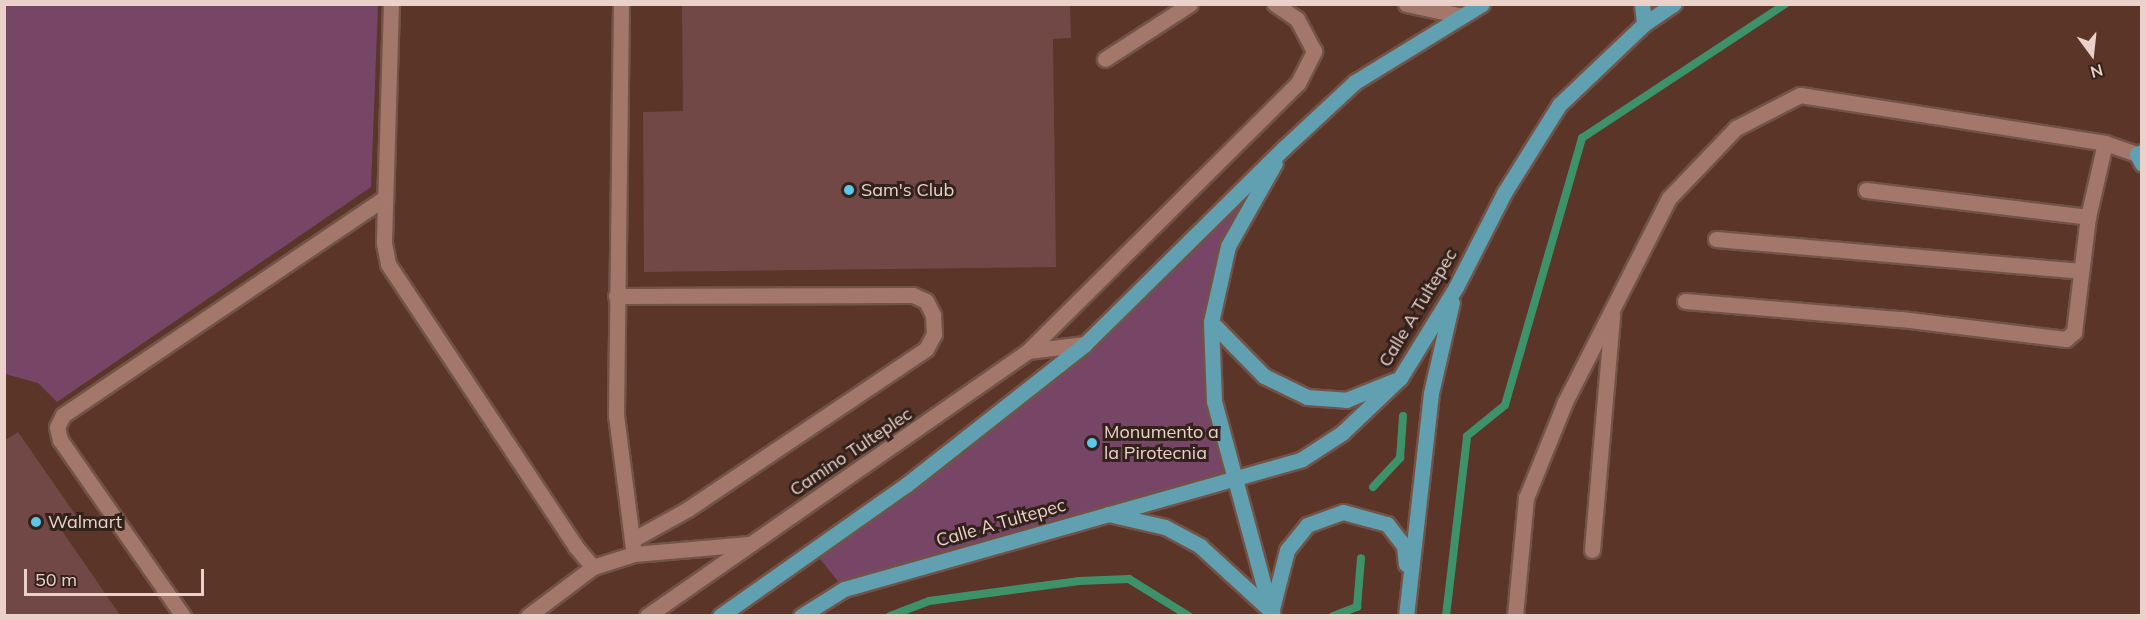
<!DOCTYPE html>
<html>
<head>
<meta charset="utf-8">
<style>
  body { margin:0 }
  #map { position:relative; width:2146px; height:620px; overflow:hidden; background:#5a3528; font-family:Mulish,sans-serif }
  div>[style] { position:absolute }
  .green>* { inset:0; background:#774667 }
  .stream>* { height:8px; margin:-4px; padding:0 4px; transform-origin:4px; border-radius:4px; background:#3e926a }
  .building>* { inset:0; background:#724847 }
  .roads { filter:drop-shadow(2px 0 #725348) drop-shadow(-2px 0 #725348) drop-shadow(0 2px #725348) drop-shadow(0 -2px #725348) }
  .minor>* { height:15px; margin:-7.5px; padding:0 7.5px; transform-origin:7.5px; border-radius:7.5px; background:#a3786a }
  .major>* { height:15px; margin:-7.5px; padding:0 7.5px; transform-origin:7.5px; border-radius:7.5px; background:#61a0b0 }
  .dots>* { width:16px; height:16px; translate:-50% -50%; box-sizing:border-box; border:3px solid #33221c; border-radius:50% }
  span { translate:-50% -50%; white-space:nowrap; text-align:center; line-height:1.15; -webkit-text-stroke:6px #33221c; paint-order:stroke }
  .poi-label { font-size:18px; color:#ead2ca }
  .left { translate:0 -50%; text-align:left }
  .street-label { font-size:18px; color:#ead2ca }
  .frame { position:absolute; inset:0; border:6px solid #ead2ca; pointer-events:none }
  .north { position:absolute; left:2062px; top:24px; width:60px; height:60px; -webkit-text-stroke:4px #33221c; paint-order:stroke; rotate:165deg; font-size:16px; font-weight:700; line-height:24px; text-align:center; color:#ead2ca }
  .north::after { content:''; display:block; margin:auto; width:21px; height:27px; background:#ead2ca; clip-path:polygon(50% 0,100% 100%,50% 72%,0 100%) }
  .scale { position:absolute; left:24px; top:569px; width:180px; height:27px; box-sizing:border-box; border:3px solid #ead2ca; border-top:0; padding-left:8px; font-size:18px; line-height:21px; white-space:nowrap; color:#ead2ca; -webkit-text-stroke:4px #33221c; paint-order:stroke }
</style>
</head>
<body>
<div id="map">
  <div class="green">
    <i style="clip-path:polygon(5px 4px,378px 5px,371px 187px,57px 402px,38px 383px,5px 374px)"></i>
    <i style="clip-path:polygon(1282px 151px,1228px 246px,1211px 312px,1214px 401px,1234px 479px,844px 589px,813px 550px,1128px 310px)"></i>
  </div>
  <div class="stream">
    <i style="left:1373px;top:487px;width:40px;rotate:-47deg"></i>
    <i style="left:1400px;top:458px;width:42px;rotate:-85.9deg"></i>
    <i style="left:890px;top:616px;width:42px;rotate:-21deg"></i>
    <i style="left:929px;top:601px;width:150px;rotate:-7.6deg"></i>
    <i style="left:1078px;top:581px;width:51px;rotate:-2.2deg"></i>
    <i style="left:1129px;top:579px;width:70px;rotate:31.7deg"></i>
    <i style="left:1333px;top:616px;width:26px;rotate:-21deg"></i>
    <i style="left:1357px;top:607px;width:49px;rotate:-85.3deg"></i>
    <i style="left:1446px;top:616px;width:181px;rotate:-83.3deg"></i>
    <i style="left:1467px;top:436px;width:49px;rotate:-39.2deg"></i>
    <i style="left:1505px;top:405px;width:278px;rotate:-73.9deg"></i>
    <i style="left:1582px;top:138px;width:243px;rotate:-33.4deg"></i>
  </div>
  <div class="building">
    <i style="clip-path:polygon(682px 4px,1070px 4px,1071px 38px,1053px 39px,1056px 267px,644px 272px,643px 112px,683px 111px)"></i>
    <i style="clip-path:polygon(18px 432px,77px 517px,60px 528px,120px 615px,4px 615px,4px 441px)"></i>
  </div>
  <div class="roads">
    <div class="minor">
      <i style="left:391px;top:4px;width:239px;rotate:91.7deg"></i>
      <i style="left:384px;top:243px;width:21px;rotate:79deg"></i>
      <i style="left:388px;top:264px;width:340px;rotate:56.4deg"></i>
      <i style="left:576px;top:547px;width:26px;rotate:50deg"></i>
      <i style="left:621px;top:4px;width:411px;rotate:90.7deg"></i>
      <i style="left:616px;top:415px;width:126px;rotate:82.7deg"></i>
      <i style="left:1406px;top:4px;width:57px;rotate:12.1deg"></i>
      <i style="left:1105px;top:59px;width:101px;rotate:-32.9deg"></i>
      <i style="left:1866px;top:190px;width:224px;rotate:6.9deg"></i>
      <i style="left:1716px;top:239px;width:366px;rotate:5deg"></i>
      <i style="left:616px;top:296px;width:297px;rotate:-0.2deg"></i>
      <i style="left:913px;top:295px;width:14px;rotate:25deg"></i>
      <i style="left:926px;top:301px;width:16px;rotate:63deg"></i>
      <i style="left:933px;top:315px;width:19px;rotate:87deg"></i>
      <i style="left:934px;top:334px;width:17px;rotate:118deg"></i>
      <i style="left:926px;top:349px;width:287px;rotate:146.1deg"></i>
      <i style="left:688px;top:509px;width:64px;rotate:151deg"></i>
      <i style="left:632px;top:540px;width:14px;rotate:82deg"></i>
      <i style="left:1685px;top:301px;width:217px;rotate:4.8deg"></i>
      <i style="left:1901px;top:319px;width:166px;rotate:6.9deg"></i>
      <i style="left:2066px;top:339px;width:11px;rotate:-41deg"></i>
      <i style="left:2074px;top:332px;width:116px;rotate:-83.1deg"></i>
      <i style="left:2088px;top:217px;width:76px;rotate:-77.1deg"></i>
      <i style="left:1028px;top:351px;width:380px;rotate:-44.8deg"></i>
      <i style="left:1298px;top:83px;width:36px;rotate:-63deg"></i>
      <i style="left:1314px;top:51px;width:36px;rotate:-118deg"></i>
      <i style="left:1297px;top:19px;width:27px;rotate:-146deg"></i>
      <i style="left:1592px;top:550px;width:236px;rotate:-85.1deg"></i>
      <i style="left:183px;top:616px;width:215px;rotate:-124.9deg"></i>
      <i style="left:60px;top:440px;width:13px;rotate:-103deg"></i>
      <i style="left:57px;top:427px;width:13px;rotate:-63deg"></i>
      <i style="left:63px;top:415px;width:388px;rotate:-34deg"></i>
      <i style="left:528px;top:616px;width:81px;rotate:-37deg"></i>
      <i style="left:593px;top:567px;width:43px;rotate:-17.6deg"></i>
      <i style="left:634px;top:554px;width:115px;rotate:-5deg"></i>
      <i style="left:647px;top:616px;width:464px;rotate:-34.8deg"></i>
      <i style="left:1028px;top:351px;width:57px;rotate:-7deg"></i>
      <i style="left:1515px;top:616px;width:119px;rotate:-84.7deg"></i>
      <i style="left:1526px;top:498px;width:104px;rotate:-67.9deg"></i>
      <i style="left:1565px;top:402px;width:229px;rotate:-63deg"></i>
      <i style="left:1669px;top:198px;width:97px;rotate:-46.3deg"></i>
      <i style="left:1736px;top:128px;width:72px;rotate:-27.3deg"></i>
      <i style="left:1800px;top:95px;width:309px;rotate:8.9deg"></i>
      <i style="left:2105px;top:143px;width:34px;rotate:19deg"></i>
    </div>
    <div class="major">
      <i style="left:1642px;top:4px;width:20px;rotate:84deg"></i>
      <i style="left:2142px;top:152px;width:5px;rotate:158deg"></i>
      <i style="left:2137px;top:154px;width:11px;rotate:63deg"></i>
      <i style="left:1211px;top:322px;width:76px;rotate:45.5deg"></i>
      <i style="left:1264px;top:376px;width:48px;rotate:26deg"></i>
      <i style="left:1307px;top:397px;width:39px;rotate:4deg"></i>
      <i style="left:1346px;top:400px;width:51px;rotate:-22deg"></i>
      <i style="left:1108px;top:514px;width:58px;rotate:12.8deg"></i>
      <i style="left:1165px;top:527px;width:40px;rotate:28deg"></i>
      <i style="left:1200px;top:546px;width:98px;rotate:42.5deg"></i>
      <i style="left:1272px;top:609px;width:61px;rotate:-75.7deg"></i>
      <i style="left:1287px;top:550px;width:32px;rotate:-51deg"></i>
      <i style="left:1307px;top:525px;width:38px;rotate:-20deg"></i>
      <i style="left:1343px;top:512px;width:46px;rotate:15.3deg"></i>
      <i style="left:1387px;top:524px;width:28px;rotate:52deg"></i>
      <i style="left:1404px;top:546px;width:18px;rotate:84deg"></i>
      <i style="left:720px;top:616px;width:228px;rotate:-35.2deg"></i>
      <i style="left:906px;top:485px;width:228px;rotate:-38.2deg"></i>
      <i style="left:1085px;top:344px;width:279px;rotate:-44.6deg"></i>
      <i style="left:1284px;top:148px;width:97px;rotate:-42.9deg"></i>
      <i style="left:1355px;top:82px;width:149px;rotate:-31.6deg"></i>
      <i style="left:801px;top:616px;width:51px;rotate:-32.1deg"></i>
      <i style="left:844px;top:589px;width:476px;rotate:-15.8deg"></i>
      <i style="left:1302px;top:459px;width:48px;rotate:-33deg"></i>
      <i style="left:1342px;top:433px;width:80px;rotate:-43.5deg"></i>
      <i style="left:1400px;top:378px;width:107px;rotate:-58.4deg"></i>
      <i style="left:1456px;top:287px;width:106px;rotate:-62.9deg"></i>
      <i style="left:1504px;top:193px;width:104px;rotate:-58deg"></i>
      <i style="left:1559px;top:105px;width:117px;rotate:-43.6deg"></i>
      <i style="left:1644px;top:24px;width:36px;rotate:-34deg"></i>
      <i style="left:1272px;top:616px;width:223px;rotate:-105.1deg"></i>
      <i style="left:1214px;top:401px;width:79px;rotate:-92.2deg"></i>
      <i style="left:1211px;top:322px;width:78px;rotate:-77.4deg"></i>
      <i style="left:1228px;top:246px;width:95px;rotate:-60.5deg"></i>
      <i style="left:1406px;top:616px;width:224px;rotate:-83.6deg"></i>
      <i style="left:1431px;top:393px;width:93px;rotate:-77deg"></i>
    </div>
  </div>
  <div class="dots">
    <i style="left:849px;top:190px;background:#5cc7e7"></i>
    <i style="left:1092px;top:443px;background:#5cc7e7"></i>
    <i style="left:36px;top:522px;background:#5cc7e7"></i>
  </div>
  <div class="poi-label">
    <span class="left" style="left:861px;top:190px">Sam's Club</span>
    <span class="left" style="left:1104px;top:443px">Monumento a<br>la Pirotecnia</span>
    <span class="left" style="left:48px;top:522px">Walmart</span>
  </div>
  <div class="street-label">
    <span style="left:1418px;top:308px;rotate:-59deg">Calle A Tultepec</span>
    <span style="left:851px;top:452px;rotate:-34deg">Camino Tulteplec</span>
    <span style="left:1001px;top:523px;rotate:-16deg">Calle A Tultepec</span>
  </div>
  <div class="frame"></div>
  <div class="north">N</div>
  <div class="scale">50 m</div>
</div>
</body>
</html>
